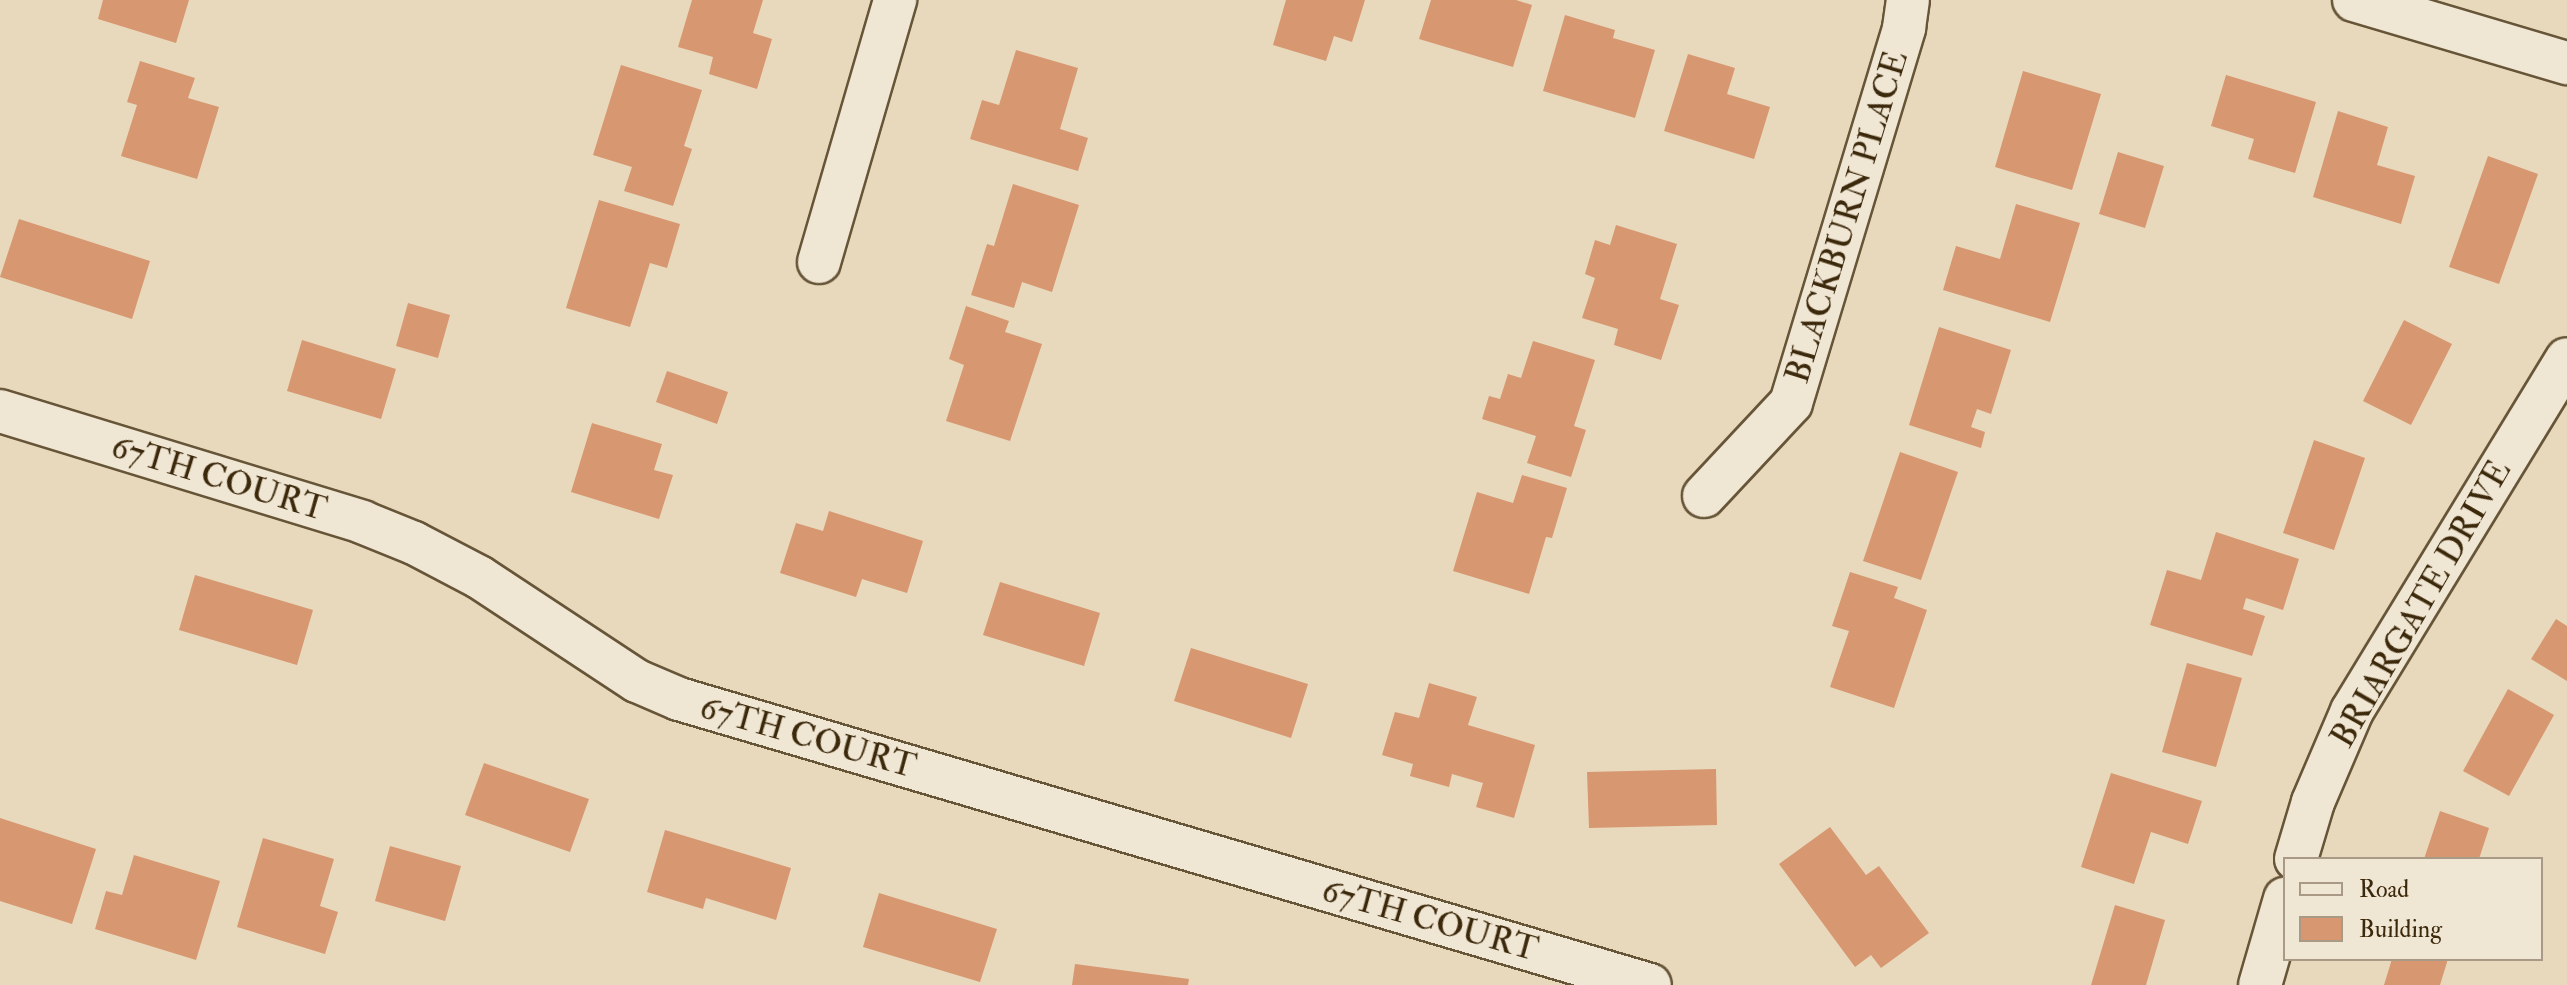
<!DOCTYPE html>
<html>
<head>
<meta charset="utf-8">
<style>
  body { margin:0 }
  #map { position:relative; width:2567px; height:985px; overflow:hidden; background:#e8d9bd; font-family:"IM FELL Double Pica",serif }
  div>[style] { position:absolute }
  .building>* { inset:0; background:#d79770 }
  .roads { filter:drop-shadow(2px 0 #675538) drop-shadow(-2px 0 #675538) drop-shadow(0 2px #675538) drop-shadow(0 -2px #675538) }
  .minor>* { height:42px; margin:-21px; padding:0 21px; transform-origin:21px; border-radius:21px; background:#f0e6d4 }
  span { translate:-50% -50%; white-space:nowrap; text-align:center; line-height:1.15; -webkit-text-stroke:6px #f0e6d4; paint-order:stroke }
  .street-label { font-size:34px; color:#3c290b }
  .legend { position:absolute; left:2283px; top:857px; width:260px; height:104px; box-sizing:border-box; background:#f0e6d4; border:2px solid #a89a84; margin:0; padding:10px 14px; list-style:none; font-size:24px; color:#3c290b }
  .legend li { display:flex; align-items:center; gap:16px; height:40px }
  .legend b { width:40px; border:2px solid #a89a84 }
</style>
</head>
<body>
<div id="map">
  <div class="building">
    <i style="clip-path:polygon(103px 0,189px 0,176px 43px,98px 19px)"></i>
    <i style="clip-path:polygon(692px 0,763px 0,753px 33px,772px 39px,757px 89px,709px 74px,713px 57px,678px 47px)"></i>
    <i style="clip-path:polygon(1286px 0,1365px 0,1352px 42px,1334px 36px,1326px 61px,1273px 45px)"></i>
    <i style="clip-path:polygon(1431px 0,1516px 0,1532px 5px,1513px 67px,1419px 39px)"></i>
    <i style="clip-path:polygon(1565px 15px,1615px 30px,1613px 38px,1655px 50px,1635px 118px,1543px 91px)"></i>
    <i style="clip-path:polygon(1016px 50px,1078px 68px,1060px 129px,1088px 138px,1078px 171px,970px 139px,982px 100px,999px 105px)"></i>
    <i style="clip-path:polygon(1688px 54px,1735px 68px,1727px 94px,1770px 107px,1754px 159px,1664px 131px)"></i>
    <i style="clip-path:polygon(140px 61px,195px 78px,188px 98px,219px 107px,197px 179px,121px 156px,137px 105px,127px 102px)"></i>
    <i style="clip-path:polygon(621px 65px,702px 90px,684px 146px,692px 149px,673px 206px,624px 191px,632px 167px,593px 155px)"></i>
    <i style="clip-path:polygon(2023px 71px,2101px 94px,2072px 190px,1995px 167px)"></i>
    <i style="clip-path:polygon(2226px 75px,2316px 102px,2295px 173px,2248px 159px,2254px 139px,2211px 126px)"></i>
    <i style="clip-path:polygon(2338px 111px,2388px 127px,2377px 165px,2415px 176px,2401px 224px,2313px 197px)"></i>
    <i style="clip-path:polygon(2118px 152px,2164px 166px,2145px 228px,2099px 214px)"></i>
    <i style="clip-path:polygon(2488px 156px,2538px 174px,2499px 284px,2449px 267px)"></i>
    <i style="clip-path:polygon(1013px 184px,1079px 205px,1052px 292px,1022px 282px,1014px 308px,971px 295px,987px 244px,994px 246px)"></i>
    <i style="clip-path:polygon(599px 200px,680px 224px,667px 268px,650px 263px,630px 327px,566px 308px)"></i>
    <i style="clip-path:polygon(2016px 204px,2080px 223px,2050px 322px,1943px 290px,1956px 246px,2000px 259px)"></i>
    <i style="clip-path:polygon(19px 219px,150px 261px,132px 319px,0 277px)"></i>
    <i style="clip-path:polygon(1616px 225px,1677px 244px,1660px 299px,1679px 305px,1661px 360px,1614px 345px,1618px 329px,1582px 318px,1595px 278px,1585px 274px,1595px 240px,1610px 245px)"></i>
    <i style="clip-path:polygon(408px 303px,450px 315px,438px 358px,396px 346px)"></i>
    <i style="clip-path:polygon(966px 306px,1009px 321px,1005px 332px,1042px 344px,1010px 441px,946px 421px,964px 365px,949px 359px)"></i>
    <i style="clip-path:polygon(2404px 320px,2452px 344px,2411px 425px,2363px 401px)"></i>
    <i style="clip-path:polygon(1939px 327px,2011px 350px,1991px 414px,1977px 409px,1971px 427px,1985px 432px,1981px 448px,1909px 425px)"></i>
    <i style="clip-path:polygon(302px 340px,396px 369px,381px 419px,287px 391px)"></i>
    <i style="clip-path:polygon(1533px 341px,1595px 360px,1574px 426px,1586px 430px,1571px 477px,1527px 463px,1536px 436px,1482px 419px,1489px 396px,1500px 399px,1508px 374px,1521px 378px)"></i>
    <i style="clip-path:polygon(667px 371px,728px 392px,717px 424px,656px 402px)"></i>
    <i style="clip-path:polygon(592px 423px,662px 444px,654px 470px,673px 475px,659px 519px,571px 492px)"></i>
    <i style="clip-path:polygon(2314px 440px,2365px 458px,2334px 550px,2283px 533px)"></i>
    <i style="clip-path:polygon(1900px 452px,1958px 472px,1921px 580px,1863px 561px)"></i>
    <i style="clip-path:polygon(1522px 475px,1567px 488px,1552px 538px,1546px 537px,1529px 594px,1453px 571px,1477px 492px,1513px 503px)"></i>
    <i style="clip-path:polygon(829px 511px,923px 541px,907px 593px,862px 579px,856px 597px,780px 573px,796px 523px,823px 531px)"></i>
    <i style="clip-path:polygon(2216px 532px,2299px 559px,2283px 610px,2246px 598px,2243px 609px,2265px 616px,2252px 656px,2150px 625px,2167px 570px,2201px 580px)"></i>
    <i style="clip-path:polygon(1850px 572px,1898px 587px,1894px 598px,1927px 610px,1894px 708px,1830px 687px,1849px 631px,1832px 626px)"></i>
    <i style="clip-path:polygon(195px 575px,313px 610px,297px 665px,179px 630px)"></i>
    <i style="clip-path:polygon(1000px 582px,1100px 613px,1084px 666px,983px 635px)"></i>
    <i style="clip-path:polygon(2556px 619px,2567px 626px,2567px 681px,2531px 659px)"></i>
    <i style="clip-path:polygon(1191px 648px,1308px 684px,1291px 738px,1174px 701px)"></i>
    <i style="clip-path:polygon(2187px 663px,2242px 678px,2216px 767px,2162px 752px)"></i>
    <i style="clip-path:polygon(1429px 683px,1477px 697px,1468px 725px,1535px 745px,1514px 818px,1476px 807px,1483px 783px,1452px 774px,1449px 787px,1410px 776px,1413px 764px,1382px 755px,1395px 712px,1419px 718px)"></i>
    <i style="clip-path:polygon(2508px 689px,2554px 715px,2509px 796px,2463px 771px)"></i>
    <i style="clip-path:polygon(484px 763px,589px 799px,570px 852px,465px 815px)"></i>
    <i style="clip-path:polygon(1716px 769px,1717px 825px,1589px 828px,1587px 772px)"></i>
    <i style="clip-path:polygon(2111px 773px,2202px 801px,2188px 844px,2151px 832px,2134px 884px,2081px 867px)"></i>
    <i style="clip-path:polygon(2440px 811px,2489px 828px,2479px 859px,2424px 859px)"></i>
    <i style="clip-path:polygon(0 818px,96px 849px,72px 924px,0 901px)"></i>
    <i style="clip-path:polygon(1830px 827px,1866px 875px,1879px 866px,1929px 933px,1881px 968px,1871px 955px,1855px 967px,1779px 864px)"></i>
    <i style="clip-path:polygon(665px 830px,791px 868px,776px 920px,706px 898px,703px 909px,647px 892px)"></i>
    <i style="clip-path:polygon(263px 838px,334px 859px,320px 906px,338px 912px,325px 954px,237px 927px)"></i>
    <i style="clip-path:polygon(390px 846px,461px 866px,445px 921px,375px 901px)"></i>
    <i style="clip-path:polygon(134px 855px,220px 881px,196px 960px,95px 929px,106px 891px,122px 895px)"></i>
    <i style="clip-path:polygon(879px 893px,997px 929px,980px 982px,863px 947px)"></i>
    <i style="clip-path:polygon(2115px 905px,2165px 920px,2146px 985px,2091px 985px)"></i>
    <i style="clip-path:polygon(2392px 959px,2448px 959px,2440px 985px,2384px 985px)"></i>
    <i style="clip-path:polygon(1075px 964px,1189px 979px,1188px 985px,1072px 985px)"></i>
  </div>
  <div class="roads">
    <div class="minor">
      <i style="left:2354px;top:0;width:222px;rotate:16.5deg"></i>
      <i style="left:819px;top:262px;width:273px;rotate:-73.8deg"></i>
      <i style="left:0;top:411px;width:379px;rotate:17deg"></i>
      <i style="left:362px;top:522px;width:56px;rotate:22deg"></i>
      <i style="left:414px;top:543px;width:73px;rotate:27.6deg"></i>
      <i style="left:479px;top:577px;width:189px;rotate:33.4deg"></i>
      <i style="left:637px;top:681px;width:46px;rotate:23.2deg"></i>
      <i style="left:679px;top:699px;width:1012px;rotate:16.41deg"></i>
      <i style="left:1704px;top:496px;width:127px;rotate:-46.9deg"></i>
      <i style="left:1791px;top:403px;width:392px;rotate:-73.2deg"></i>
      <i style="left:1904px;top:28px;width:28px;rotate:-82deg"></i>
      <i style="left:2296px;top:859px;width:59px;rotate:-73.4deg"></i>
      <i style="left:2313px;top:802px;width:99px;rotate:-66.8deg"></i>
      <i style="left:2352px;top:711px;width:412px;rotate:-58.6deg"></i>
      <i style="left:2260px;top:985px;width:90px;rotate:-73.8deg"></i>
    </div>
  </div>
  <div class="street-label">
    <span style="left:1847px;top:217px;rotate:-73deg">BLACKBURN PLACE</span>
    <span style="left:219px;top:478px;rotate:17deg">67TH COURT</span>
    <span style="left:2421px;top:604px;rotate:-60deg">BRIARGATE DRIVE</span>
    <span style="left:808px;top:737px;rotate:16deg">67TH COURT</span>
    <span style="left:1430px;top:920px;rotate:16deg">67TH COURT</span>
  </div>
  <ul class="legend">
  <li><b style="height:10px;background:#f0e6d4"></b>Road</li>
  <li><b style="height:22px;background:#d79770"></b>Building</li>
  </ul>
</div>
</body>
</html>
